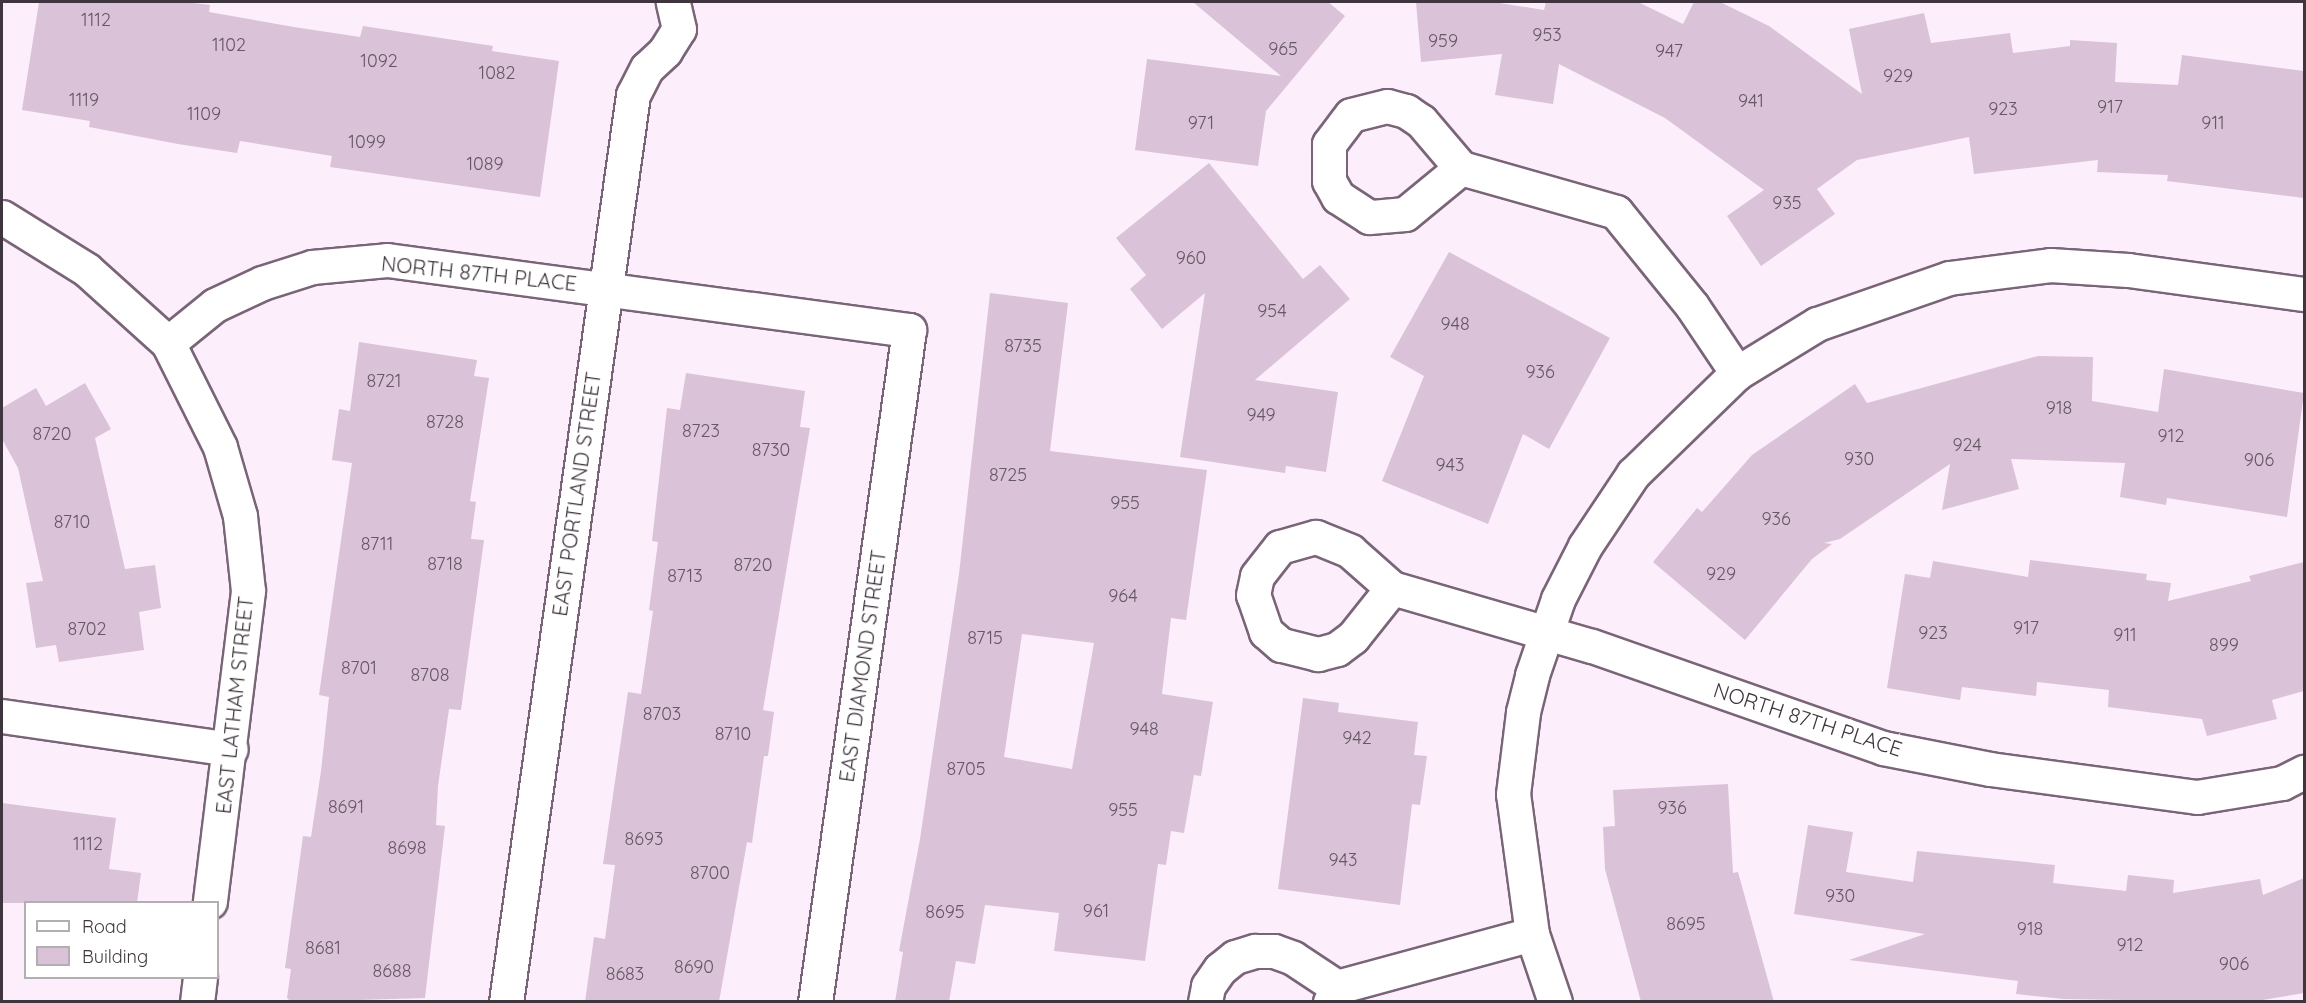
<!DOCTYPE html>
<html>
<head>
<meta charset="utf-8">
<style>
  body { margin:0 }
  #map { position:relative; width:2306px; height:1003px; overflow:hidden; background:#fdeefb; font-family:Quicksand,sans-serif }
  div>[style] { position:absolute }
  .building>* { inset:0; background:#dac2d8 }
  .roads { filter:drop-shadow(2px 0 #7a6578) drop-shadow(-2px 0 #7a6578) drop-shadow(0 2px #7a6578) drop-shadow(0 -2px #7a6578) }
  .minor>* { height:33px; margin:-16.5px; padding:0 16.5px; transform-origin:16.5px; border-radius:16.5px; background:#fff }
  span { translate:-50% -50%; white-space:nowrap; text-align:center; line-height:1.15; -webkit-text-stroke:5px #fff; paint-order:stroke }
  .number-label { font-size:18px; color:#665864 }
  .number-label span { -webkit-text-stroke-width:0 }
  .street-label { font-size:21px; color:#3f353e }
  .frame { position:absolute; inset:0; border:3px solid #3f353e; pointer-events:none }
  .legend { position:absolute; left:24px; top:901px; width:195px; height:78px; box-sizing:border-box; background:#fff; border:2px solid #b2aeb2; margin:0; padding:8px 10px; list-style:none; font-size:18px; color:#3f353e }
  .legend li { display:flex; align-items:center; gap:12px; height:30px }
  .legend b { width:30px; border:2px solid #b2aeb2 }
</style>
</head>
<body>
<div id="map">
  <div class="building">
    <i style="clip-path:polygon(39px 2px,185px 2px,210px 5px,209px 12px,294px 27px,360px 37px,363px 26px,493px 46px,492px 51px,559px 61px,540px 197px,330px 167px,332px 156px,240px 141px,237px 153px,178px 144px,89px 127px,90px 121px,22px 110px)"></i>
    <i style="clip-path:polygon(1193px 2px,1328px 2px,1345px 16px,1266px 111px,1258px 166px,1135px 150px,1147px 59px,1281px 76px)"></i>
    <i style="clip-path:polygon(1416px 2px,1493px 2px,1544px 10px,1546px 2px,1638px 2px,1683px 24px,1694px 2px,1720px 2px,1769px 26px,1862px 94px,1849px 29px,1924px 13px,1931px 43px,2010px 33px,2013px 53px,2070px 46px,2070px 40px,2117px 43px,2115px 82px,2178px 85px,2182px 55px,2304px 71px,2304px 198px,2167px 181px,2168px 175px,2097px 172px,2098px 160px,1974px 174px,1969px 137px,1857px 160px,1817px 189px,1835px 214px,1761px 266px,1727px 216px,1764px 190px,1665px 118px,1559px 64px,1553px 104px,1495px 95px,1502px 54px,1421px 62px)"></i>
    <i style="clip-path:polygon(1209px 163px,1303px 279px,1320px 265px,1350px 299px,1255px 380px,1338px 392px,1326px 472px,1286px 466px,1285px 473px,1180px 457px,1205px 293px,1162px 329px,1130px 289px,1146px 275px,1116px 238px)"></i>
    <i style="clip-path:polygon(1449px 252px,1610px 338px,1549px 449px,1523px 434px,1488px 524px,1382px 481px,1424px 376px,1390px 357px)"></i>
    <i style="clip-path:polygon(evenodd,990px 293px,1068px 303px,1050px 451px,1207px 470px,1186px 620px,1171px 618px,1162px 694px,1213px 702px,1201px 776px,1194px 775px,1184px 833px,1171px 831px,1166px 865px,1158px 864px,1145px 961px,1054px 951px,1059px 913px,985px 905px,975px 964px,956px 961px,949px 1002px,895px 1002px,903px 952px,899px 951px,920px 839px,959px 574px,990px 293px,1022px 634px,1094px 643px,1072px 769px,1004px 757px,1022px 634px)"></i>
    <i style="clip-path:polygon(359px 342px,477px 360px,474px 376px,489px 378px,470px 501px,476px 502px,471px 539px,484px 540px,461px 710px,449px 709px,438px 786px,436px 825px,445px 826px,425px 998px,291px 1002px,287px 998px,291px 969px,285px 968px,303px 836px,311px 837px,321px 771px,329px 697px,319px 695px,352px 463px,332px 460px,339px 409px,350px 411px)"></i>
    <i style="clip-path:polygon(2038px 356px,2093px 357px,2092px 401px,2158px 412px,2164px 369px,2304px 393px,2287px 517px,2167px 498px,2166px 505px,2120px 497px,2125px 463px,2011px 459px,2019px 489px,1942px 510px,1950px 464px,1840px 539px,1824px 543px,1832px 544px,1812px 559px,1745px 640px,1653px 562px,1697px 508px,1702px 512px,1752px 455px,1855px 384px,1867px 403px)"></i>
    <i style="clip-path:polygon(686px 373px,805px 391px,800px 427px,810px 428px,763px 710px,774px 712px,768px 756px,764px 756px,752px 843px,747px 842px,719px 1002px,585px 1002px,594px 937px,605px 939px,615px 865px,603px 864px,628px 692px,641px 694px,653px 611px,649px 610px,658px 542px,652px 541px,667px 408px,680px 410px)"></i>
    <i style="clip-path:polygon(85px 383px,111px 429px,95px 438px,125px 569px,155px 565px,161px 608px,139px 612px,144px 650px,59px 662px,56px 645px,36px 648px,26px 583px,43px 581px,18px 468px,2px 439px,2px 408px,36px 388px,46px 406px)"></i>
    <i style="clip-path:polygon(2030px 560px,2147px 574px,2146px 580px,2171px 583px,2168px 601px,2251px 581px,2249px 576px,2304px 562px,2304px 691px,2272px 700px,2277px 719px,2207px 736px,2202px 719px,2108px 707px,2109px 690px,2037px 682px,2036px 696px,1962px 687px,1960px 700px,1887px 688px,1905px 574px,1930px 578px,1933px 561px,2028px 577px)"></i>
    <i style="clip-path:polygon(1303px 698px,1339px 703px,1338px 712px,1418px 722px,1414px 755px,1427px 756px,1420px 805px,1412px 804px,1400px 905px,1278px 889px)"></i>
    <i style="clip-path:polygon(1728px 784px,1733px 873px,1738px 872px,1774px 1002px,1641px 1002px,1605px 869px,1603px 827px,1615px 826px,1613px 790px)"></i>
    <i style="clip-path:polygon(2px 803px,116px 818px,109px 869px,141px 873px,137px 903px,2px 903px)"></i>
    <i style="clip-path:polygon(1808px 825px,1853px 832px,1846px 872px,1913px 882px,1917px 851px,2055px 865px,2053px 883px,2126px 891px,2128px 875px,2174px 880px,2173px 893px,2260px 879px,2263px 895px,2304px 878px,2304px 993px,2251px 1002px,2063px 999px,2016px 994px,2018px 981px,1849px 960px,1925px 934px,1794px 914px)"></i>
  </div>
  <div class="roads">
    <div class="minor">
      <i style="left:1387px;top:106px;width:20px;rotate:15deg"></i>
      <i style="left:1406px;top:111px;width:18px;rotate:34deg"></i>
      <i style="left:1421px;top:121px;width:62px;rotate:49.6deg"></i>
      <i style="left:1461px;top:168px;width:72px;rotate:140.6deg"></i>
      <i style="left:1405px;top:214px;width:36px;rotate:175deg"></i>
      <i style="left:1369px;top:217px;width:37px;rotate:-147deg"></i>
      <i style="left:1338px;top:197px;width:18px;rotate:-119deg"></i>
      <i style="left:1329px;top:181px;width:37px;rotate:-90deg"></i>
      <i style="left:1329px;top:144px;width:36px;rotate:-53deg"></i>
      <i style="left:1351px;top:115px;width:37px;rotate:-14deg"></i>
      <i style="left:1461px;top:168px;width:161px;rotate:15.8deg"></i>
      <i style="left:1616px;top:212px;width:121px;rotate:51deg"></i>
      <i style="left:1692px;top:306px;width:81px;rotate:56.1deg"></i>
      <i style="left:2px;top:217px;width:100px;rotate:31.9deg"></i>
      <i style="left:87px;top:270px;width:109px;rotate:42deg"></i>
      <i style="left:168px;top:343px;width:116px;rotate:63.4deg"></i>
      <i style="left:220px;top:447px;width:72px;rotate:73.8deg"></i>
      <i style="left:240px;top:516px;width:75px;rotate:83.9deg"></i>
      <i style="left:248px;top:591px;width:313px;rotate:97deg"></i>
      <i style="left:168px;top:343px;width:60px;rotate:-39deg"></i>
      <i style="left:215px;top:305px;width:52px;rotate:-25.1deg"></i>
      <i style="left:262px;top:283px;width:52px;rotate:-17.7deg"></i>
      <i style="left:312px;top:267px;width:75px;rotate:-5.3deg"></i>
      <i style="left:387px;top:260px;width:527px;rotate:7.64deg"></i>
      <i style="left:909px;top:330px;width:679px;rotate:97.96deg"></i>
      <i style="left:1316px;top:537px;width:37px;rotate:22deg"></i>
      <i style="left:1350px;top:551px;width:56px;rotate:41.4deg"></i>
      <i style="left:1392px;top:588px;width:63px;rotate:128.5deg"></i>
      <i style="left:1353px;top:637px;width:20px;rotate:143deg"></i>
      <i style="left:1337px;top:649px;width:20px;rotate:165deg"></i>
      <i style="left:1318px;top:654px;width:38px;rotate:-166deg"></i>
      <i style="left:1281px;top:645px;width:20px;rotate:-139deg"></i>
      <i style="left:1266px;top:632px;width:39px;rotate:-109deg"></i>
      <i style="left:1253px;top:595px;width:19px;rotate:-78deg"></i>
      <i style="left:1257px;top:576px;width:37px;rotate:-52deg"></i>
      <i style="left:1280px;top:547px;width:37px;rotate:-16deg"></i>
      <i style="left:1392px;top:588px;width:208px;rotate:16.2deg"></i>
      <i style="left:1592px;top:646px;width:308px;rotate:19.3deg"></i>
      <i style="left:1883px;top:748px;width:109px;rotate:11.1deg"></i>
      <i style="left:1990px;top:769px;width:209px;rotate:7.7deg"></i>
      <i style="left:2197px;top:797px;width:86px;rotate:-9.4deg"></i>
      <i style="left:2282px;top:783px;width:25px;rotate:-27deg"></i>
      <i style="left:2px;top:716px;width:231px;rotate:8.2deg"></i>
      <i style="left:1337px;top:987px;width:202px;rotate:-15.2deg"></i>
      <i style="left:197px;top:1002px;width:24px;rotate:-83deg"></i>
      <i style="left:506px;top:1002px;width:916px;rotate:-82.03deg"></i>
      <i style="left:633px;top:95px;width:30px;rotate:-63deg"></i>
      <i style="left:647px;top:68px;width:25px;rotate:-43deg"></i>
      <i style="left:665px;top:51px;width:26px;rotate:-58deg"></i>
      <i style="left:679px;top:29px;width:28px;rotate:-103deg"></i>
      <i style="left:1205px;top:1002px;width:16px;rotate:-79deg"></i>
      <i style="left:1208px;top:986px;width:21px;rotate:-55deg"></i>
      <i style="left:1220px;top:969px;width:19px;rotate:-39deg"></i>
      <i style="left:1235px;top:957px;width:21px;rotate:-17deg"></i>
      <i style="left:1255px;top:951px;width:19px"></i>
      <i style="left:1274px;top:951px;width:20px;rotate:20deg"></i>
      <i style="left:1293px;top:958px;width:53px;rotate:33.4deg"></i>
      <i style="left:1337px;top:987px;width:17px;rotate:115deg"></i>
      <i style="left:1555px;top:1002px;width:72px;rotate:-108.7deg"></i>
      <i style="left:1532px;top:934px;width:141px;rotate:-97.7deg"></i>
      <i style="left:1513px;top:794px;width:83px;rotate:-83deg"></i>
      <i style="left:1523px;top:712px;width:38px;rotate:-76deg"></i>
      <i style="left:1532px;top:675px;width:80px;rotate:-71.1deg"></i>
      <i style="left:1558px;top:599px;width:59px;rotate:-63deg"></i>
      <i style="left:1585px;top:546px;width:87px;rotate:-56.3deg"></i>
      <i style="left:1633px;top:474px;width:145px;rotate:-44.2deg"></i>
      <i style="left:1737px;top:373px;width:94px;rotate:-31.5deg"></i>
      <i style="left:1817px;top:324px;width:140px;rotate:-19.2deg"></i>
      <i style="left:1949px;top:278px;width:102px;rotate:-7.3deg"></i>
      <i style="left:2050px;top:265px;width:78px;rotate:3.7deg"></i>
      <i style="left:2128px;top:270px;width:178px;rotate:7.8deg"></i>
    </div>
  </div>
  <div class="number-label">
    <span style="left:96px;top:20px">1112</span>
    <span style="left:1547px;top:35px">953</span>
    <span style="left:1443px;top:41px">959</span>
    <span style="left:229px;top:45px">1102</span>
    <span style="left:1283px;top:49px">965</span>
    <span style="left:1669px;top:51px">947</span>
    <span style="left:379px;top:61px">1092</span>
    <span style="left:497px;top:73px">1082</span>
    <span style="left:1898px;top:76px">929</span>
    <span style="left:84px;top:100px">1119</span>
    <span style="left:1751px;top:101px">941</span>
    <span style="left:2110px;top:107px">917</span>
    <span style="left:2003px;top:109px">923</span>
    <span style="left:204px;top:114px">1109</span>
    <span style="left:1201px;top:123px">971</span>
    <span style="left:2213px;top:123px">911</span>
    <span style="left:367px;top:142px">1099</span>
    <span style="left:485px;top:164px">1089</span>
    <span style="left:1787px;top:203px">935</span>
    <span style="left:1191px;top:258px">960</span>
    <span style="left:1272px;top:311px">954</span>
    <span style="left:1455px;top:324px">948</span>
    <span style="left:1023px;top:346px">8735</span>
    <span style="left:1540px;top:372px">936</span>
    <span style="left:384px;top:381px">8721</span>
    <span style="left:2059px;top:408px">918</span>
    <span style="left:1261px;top:415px">949</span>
    <span style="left:445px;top:422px">8728</span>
    <span style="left:701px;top:431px">8723</span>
    <span style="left:52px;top:434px">8720</span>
    <span style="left:2171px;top:436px">912</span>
    <span style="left:1967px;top:445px">924</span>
    <span style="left:771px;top:450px">8730</span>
    <span style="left:1859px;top:459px">930</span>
    <span style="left:2259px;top:460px">906</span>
    <span style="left:1450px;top:465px">943</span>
    <span style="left:1008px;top:475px">8725</span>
    <span style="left:1125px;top:503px">955</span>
    <span style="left:1776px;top:519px">936</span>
    <span style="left:72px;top:522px">8710</span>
    <span style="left:377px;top:544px">8711</span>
    <span style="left:445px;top:564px">8718</span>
    <span style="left:753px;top:565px">8720</span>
    <span style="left:1721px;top:574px">929</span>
    <span style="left:685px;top:576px">8713</span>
    <span style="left:1123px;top:596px">964</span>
    <span style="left:2026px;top:628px">917</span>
    <span style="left:87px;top:629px">8702</span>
    <span style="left:1933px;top:633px">923</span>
    <span style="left:2125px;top:635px">911</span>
    <span style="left:985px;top:638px">8715</span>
    <span style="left:2224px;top:645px">899</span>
    <span style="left:359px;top:668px">8701</span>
    <span style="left:430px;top:675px">8708</span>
    <span style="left:662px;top:714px">8703</span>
    <span style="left:1144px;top:729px">948</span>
    <span style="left:733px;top:734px">8710</span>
    <span style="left:1357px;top:738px">942</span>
    <span style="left:966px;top:769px">8705</span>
    <span style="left:346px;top:807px">8691</span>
    <span style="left:1672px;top:808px">936</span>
    <span style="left:1123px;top:810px">955</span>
    <span style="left:644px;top:839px">8693</span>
    <span style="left:88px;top:844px">1112</span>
    <span style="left:407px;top:848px">8698</span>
    <span style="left:1343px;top:860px">943</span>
    <span style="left:710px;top:873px">8700</span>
    <span style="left:1840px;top:896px">930</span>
    <span style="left:1096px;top:911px">961</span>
    <span style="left:945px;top:912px">8695</span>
    <span style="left:1686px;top:924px">8695</span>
    <span style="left:2030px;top:929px">918</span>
    <span style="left:2130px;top:945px">912</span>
    <span style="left:323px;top:948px">8681</span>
    <span style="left:2234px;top:964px">906</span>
    <span style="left:694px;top:967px">8690</span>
    <span style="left:392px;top:971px">8688</span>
    <span style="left:625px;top:974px">8683</span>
  </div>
  <div class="street-label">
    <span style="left:479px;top:273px;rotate:6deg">NORTH 87TH PLACE</span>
    <span style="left:576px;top:494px;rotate:-82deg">EAST PORTLAND STREET</span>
    <span style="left:862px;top:666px;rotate:-82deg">EAST DIAMOND STREET</span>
    <span style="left:234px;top:705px;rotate:-84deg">EAST LATHAM STREET</span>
    <span style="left:1808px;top:719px;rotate:18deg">NORTH 87TH PLACE</span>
  </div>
  <div class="frame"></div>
  <ul class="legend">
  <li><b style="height:8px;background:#fff"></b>Road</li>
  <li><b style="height:16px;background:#dac2d8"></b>Building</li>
  </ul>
</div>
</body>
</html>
